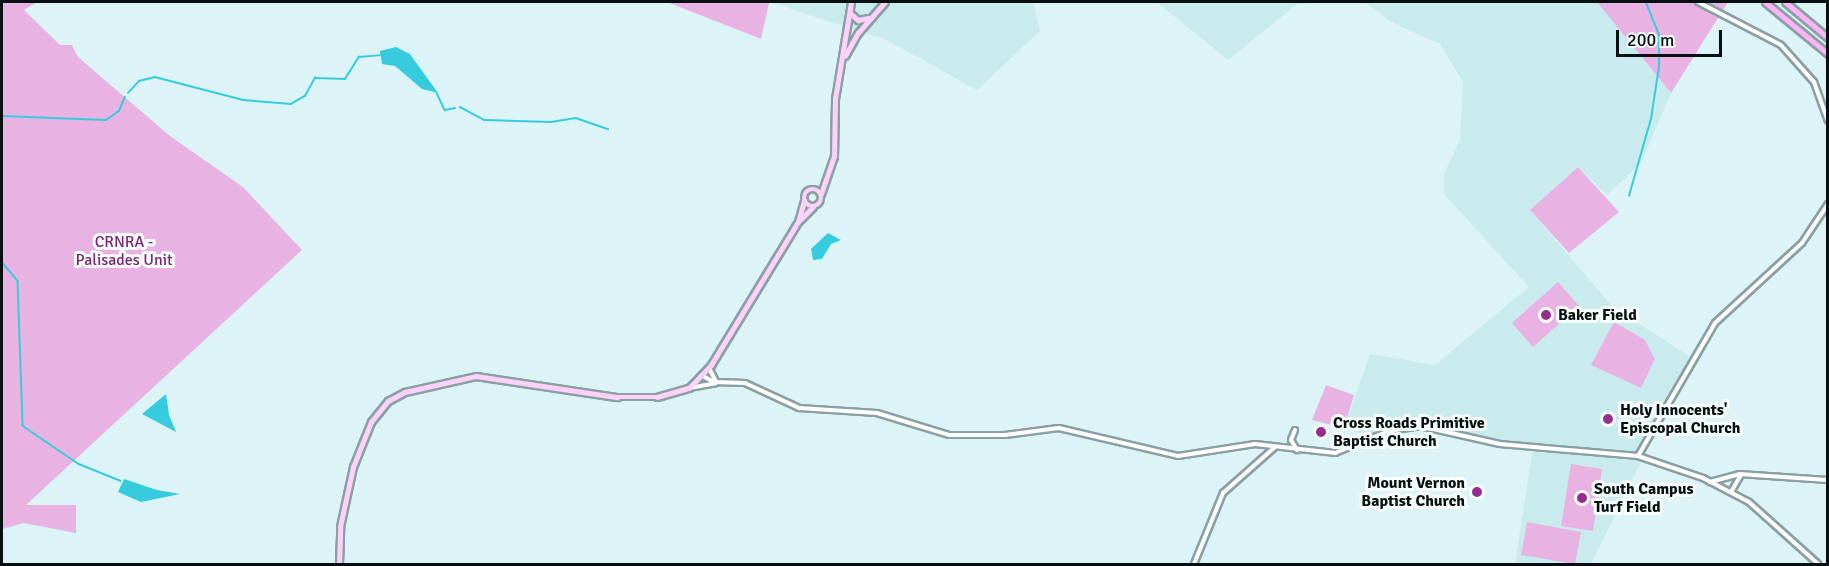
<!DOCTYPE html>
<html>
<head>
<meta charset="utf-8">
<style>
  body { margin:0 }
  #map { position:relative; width:1829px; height:566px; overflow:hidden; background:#dcf4f7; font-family:Signika,sans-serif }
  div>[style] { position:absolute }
  .built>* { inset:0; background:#c9ebee }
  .green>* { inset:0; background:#e8b3e2 }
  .water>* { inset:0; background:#36ccdd }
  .stream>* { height:1.5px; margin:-0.75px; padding:0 0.75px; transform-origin:0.75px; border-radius:0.75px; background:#36ccdd }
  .roads { filter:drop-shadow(2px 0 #8aa0a3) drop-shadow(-2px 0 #8aa0a3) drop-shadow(0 2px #8aa0a3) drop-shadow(0 -2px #8aa0a3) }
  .minor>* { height:4px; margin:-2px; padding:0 2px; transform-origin:2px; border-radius:2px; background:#fff }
  .major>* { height:4.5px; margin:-2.25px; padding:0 2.25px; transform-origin:2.25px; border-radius:2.25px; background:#fed1fa }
  .major>.ring { margin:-2.25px; padding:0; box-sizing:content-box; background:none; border:4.5px solid #fed1fa; border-radius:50% }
  .highway>* { height:5px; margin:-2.5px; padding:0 2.5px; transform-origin:2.5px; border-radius:2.5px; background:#fdb3f6 }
  .dots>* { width:16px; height:16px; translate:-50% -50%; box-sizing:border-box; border:3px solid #f8fdfd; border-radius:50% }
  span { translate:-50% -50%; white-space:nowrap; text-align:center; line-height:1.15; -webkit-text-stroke:6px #f8fdfd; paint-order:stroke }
  .park-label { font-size:16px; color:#7a2575 }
  .poi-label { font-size:16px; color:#070f11; font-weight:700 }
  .left { translate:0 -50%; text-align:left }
  .right { translate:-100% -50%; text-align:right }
  .frame { position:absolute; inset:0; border:3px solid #070f11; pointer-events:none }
  .scale { position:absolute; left:1616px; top:30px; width:106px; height:27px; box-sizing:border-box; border:3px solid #070f11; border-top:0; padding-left:8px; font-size:18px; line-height:21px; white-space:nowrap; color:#070f11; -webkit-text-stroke:4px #f8fdfd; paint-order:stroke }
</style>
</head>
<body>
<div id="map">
  <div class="built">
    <i style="clip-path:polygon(769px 2px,1033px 2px,1040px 31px,977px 90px,887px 40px)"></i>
    <i style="clip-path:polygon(1157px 2px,1339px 2px,1297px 4px,1228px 60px)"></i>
    <i style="clip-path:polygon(1365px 2px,1597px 2px,1671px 93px,1641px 163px,1607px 195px,1578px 167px,1530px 210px,1612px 306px,1692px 358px,1591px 564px,1515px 564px,1533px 447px,1427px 424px,1373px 437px,1344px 428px,1370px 354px,1435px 365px,1529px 287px,1444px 194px,1444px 174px,1460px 140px,1463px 82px,1440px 44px,1391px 22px)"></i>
  </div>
  <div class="green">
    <i style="clip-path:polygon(2px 2px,37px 2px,24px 10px,60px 45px,72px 45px,78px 57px,170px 136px,243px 187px,302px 250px,26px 505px,76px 505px,76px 533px,24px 523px,2px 529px)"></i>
    <i style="clip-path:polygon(667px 2px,769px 2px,769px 3px,761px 39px)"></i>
    <i style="clip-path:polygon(1597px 2px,1728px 2px,1671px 93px)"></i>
    <i style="clip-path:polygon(1578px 167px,1619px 212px,1569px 253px,1530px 210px)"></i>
    <i style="clip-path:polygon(1558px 282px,1579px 306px,1533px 347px,1512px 323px)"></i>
    <i style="clip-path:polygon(1614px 322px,1645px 340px,1655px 359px,1641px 388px,1591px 365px)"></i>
    <i style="clip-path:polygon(1326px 385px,1354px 395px,1344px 428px,1312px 420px)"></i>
    <i style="clip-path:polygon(1571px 464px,1602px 469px,1593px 531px,1561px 526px)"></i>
    <i style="clip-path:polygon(1527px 522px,1581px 532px,1575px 564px,1521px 555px)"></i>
  </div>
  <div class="water">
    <i style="clip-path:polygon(396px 47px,410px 54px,438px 93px,422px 89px,395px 66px,382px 64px,380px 51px)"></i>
    <i style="clip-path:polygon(828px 233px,841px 240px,831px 244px,822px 259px,813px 260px,811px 249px)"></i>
    <i style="clip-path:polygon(166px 394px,169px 415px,176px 432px,142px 414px)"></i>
    <i style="clip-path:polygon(124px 479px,157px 490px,180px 494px,141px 502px,118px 492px)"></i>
  </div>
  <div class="stream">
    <i style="left:128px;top:93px;width:16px;rotate:-47deg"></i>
    <i style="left:139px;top:81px;width:16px;rotate:-14deg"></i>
    <i style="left:155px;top:77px;width:91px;rotate:14.6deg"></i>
    <i style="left:243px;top:100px;width:48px;rotate:4.8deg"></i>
    <i style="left:291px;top:104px;width:16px;rotate:-30deg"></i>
    <i style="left:305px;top:96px;width:21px;rotate:-61deg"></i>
    <i style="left:315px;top:78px;width:30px;rotate:2deg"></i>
    <i style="left:345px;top:79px;width:26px;rotate:-58deg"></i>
    <i style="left:359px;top:57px;width:21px;rotate:-5deg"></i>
    <i style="left:437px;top:93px;width:19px;rotate:65deg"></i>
    <i style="left:445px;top:110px;width:10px;rotate:-11deg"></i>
    <i style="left:460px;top:107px;width:27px;rotate:28deg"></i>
    <i style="left:484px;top:120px;width:67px;rotate:1.7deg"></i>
    <i style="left:551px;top:122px;width:25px;rotate:-9deg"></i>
    <i style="left:576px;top:118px;width:34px;rotate:19deg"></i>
    <i style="left:2px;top:116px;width:104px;rotate:2.2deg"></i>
    <i style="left:106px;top:120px;width:16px;rotate:-35deg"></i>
    <i style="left:119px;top:111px;width:15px;rotate:-67deg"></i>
    <i style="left:1629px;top:196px;width:80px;rotate:-74.1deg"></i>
    <i style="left:1651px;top:119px;width:53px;rotate:-81.3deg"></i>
    <i style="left:1659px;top:67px;width:32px;rotate:-90deg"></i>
    <i style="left:1659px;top:35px;width:35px;rotate:-112deg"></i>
    <i style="left:2px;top:262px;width:25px;rotate:50deg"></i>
    <i style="left:18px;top:281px;width:145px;rotate:88deg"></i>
    <i style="left:23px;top:426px;width:68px;rotate:34.2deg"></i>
    <i style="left:79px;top:464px;width:45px;rotate:22deg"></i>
  </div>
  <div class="roads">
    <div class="minor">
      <i style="left:1698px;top:2px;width:93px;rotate:27.4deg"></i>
      <i style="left:1781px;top:45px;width:50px;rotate:48.3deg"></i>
      <i style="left:1814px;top:82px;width:41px;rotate:70.3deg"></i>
      <i style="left:709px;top:368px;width:16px;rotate:63deg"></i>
      <i style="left:703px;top:376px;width:13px;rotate:29deg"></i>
      <i style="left:714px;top:382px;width:31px;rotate:2deg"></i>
      <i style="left:745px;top:383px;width:60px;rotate:24.8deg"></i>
      <i style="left:799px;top:408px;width:78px;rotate:3.7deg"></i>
      <i style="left:877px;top:413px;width:75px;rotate:17deg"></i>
      <i style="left:949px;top:435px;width:56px"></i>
      <i style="left:1005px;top:435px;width:54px;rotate:-7.4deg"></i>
      <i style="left:1059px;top:428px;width:122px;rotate:13.2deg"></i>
      <i style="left:1178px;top:456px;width:78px;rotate:-8.9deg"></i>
      <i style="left:1255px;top:444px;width:81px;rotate:6.4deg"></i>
      <i style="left:1335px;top:453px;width:58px;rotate:-22.2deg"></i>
      <i style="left:1389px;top:431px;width:31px;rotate:-9deg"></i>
      <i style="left:1420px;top:426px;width:82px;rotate:12.7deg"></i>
      <i style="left:1500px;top:444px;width:139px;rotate:5deg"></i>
      <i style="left:1638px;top:456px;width:69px;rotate:18.7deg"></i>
      <i style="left:1703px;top:478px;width:52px;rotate:27.6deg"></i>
      <i style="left:1749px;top:502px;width:93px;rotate:41.9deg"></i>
      <i style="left:689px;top:388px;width:27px;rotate:-10deg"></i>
      <i style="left:1295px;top:430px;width:11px;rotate:112deg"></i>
      <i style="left:1291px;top:440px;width:12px;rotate:59deg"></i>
      <i style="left:1638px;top:456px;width:154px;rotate:-59.9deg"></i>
      <i style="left:1715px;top:323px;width:118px;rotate:-42.6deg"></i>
      <i style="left:1802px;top:243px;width:47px;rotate:-56.3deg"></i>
      <i style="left:1710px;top:482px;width:30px;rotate:-15deg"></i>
      <i style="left:1739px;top:474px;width:89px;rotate:3.9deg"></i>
      <i style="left:1731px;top:492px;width:20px;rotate:-60deg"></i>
      <i style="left:1194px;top:564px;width:77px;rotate:-67.8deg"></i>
      <i style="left:1223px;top:493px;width:69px;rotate:-41.5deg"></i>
    </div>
    <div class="major">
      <i style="left:850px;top:13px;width:11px;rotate:41deg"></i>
      <i style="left:858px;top:20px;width:10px;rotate:-11deg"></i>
      <i style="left:845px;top:56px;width:26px;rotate:-61deg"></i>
      <i style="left:858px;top:33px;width:41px;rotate:-48.9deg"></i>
      <i class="ring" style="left:804px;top:189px;width:13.5px;height:13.5px"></i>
      <i style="left:821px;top:194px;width:39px;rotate:-71deg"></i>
      <i style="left:834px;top:157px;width:58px;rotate:-89deg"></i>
      <i style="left:835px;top:99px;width:98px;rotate:-80.6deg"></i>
      <i style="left:800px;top:220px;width:18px;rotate:-45deg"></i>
      <i style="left:339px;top:564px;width:37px;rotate:-88deg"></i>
      <i style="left:340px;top:527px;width:61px;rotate:-77.8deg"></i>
      <i style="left:353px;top:467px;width:48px;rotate:-68.2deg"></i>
      <i style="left:371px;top:422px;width:27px;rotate:-51deg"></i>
      <i style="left:388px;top:401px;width:19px;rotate:-28deg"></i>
      <i style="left:405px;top:392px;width:73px;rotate:-12.7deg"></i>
      <i style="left:476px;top:376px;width:143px;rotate:8.5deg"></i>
      <i style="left:617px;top:397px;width:40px"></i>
      <i style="left:657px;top:397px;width:33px;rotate:-16deg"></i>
      <i style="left:689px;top:388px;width:32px;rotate:-46deg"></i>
      <i style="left:711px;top:365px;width:167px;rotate:-58.7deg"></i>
      <i style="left:798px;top:222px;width:22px;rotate:-74deg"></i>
    </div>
    <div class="highway">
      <i style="left:1765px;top:2px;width:82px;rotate:39.5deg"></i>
      <i style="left:1785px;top:2px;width:56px;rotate:39.9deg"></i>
    </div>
  </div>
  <div class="dots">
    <i style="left:1546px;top:315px;background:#962e91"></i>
    <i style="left:1608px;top:419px;background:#962e91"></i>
    <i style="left:1321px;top:432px;background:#962e91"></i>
    <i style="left:1477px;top:492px;background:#962e91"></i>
    <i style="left:1582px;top:498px;background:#962e91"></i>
  </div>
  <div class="park-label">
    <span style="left:124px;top:251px">CRNRA -<br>Palisades Unit</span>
  </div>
  <div class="poi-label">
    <span class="left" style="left:1558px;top:315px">Baker Field</span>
    <span class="left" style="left:1620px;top:419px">Holy Innocents'<br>Episcopal Church</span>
    <span class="left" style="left:1333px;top:432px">Cross Roads Primitive<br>Baptist Church</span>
    <span class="right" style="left:1465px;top:492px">Mount Vernon<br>Baptist Church</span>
    <span class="left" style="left:1594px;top:498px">South Campus<br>Turf Field</span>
  </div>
  <div class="frame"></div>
  <div class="scale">200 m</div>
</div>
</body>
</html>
